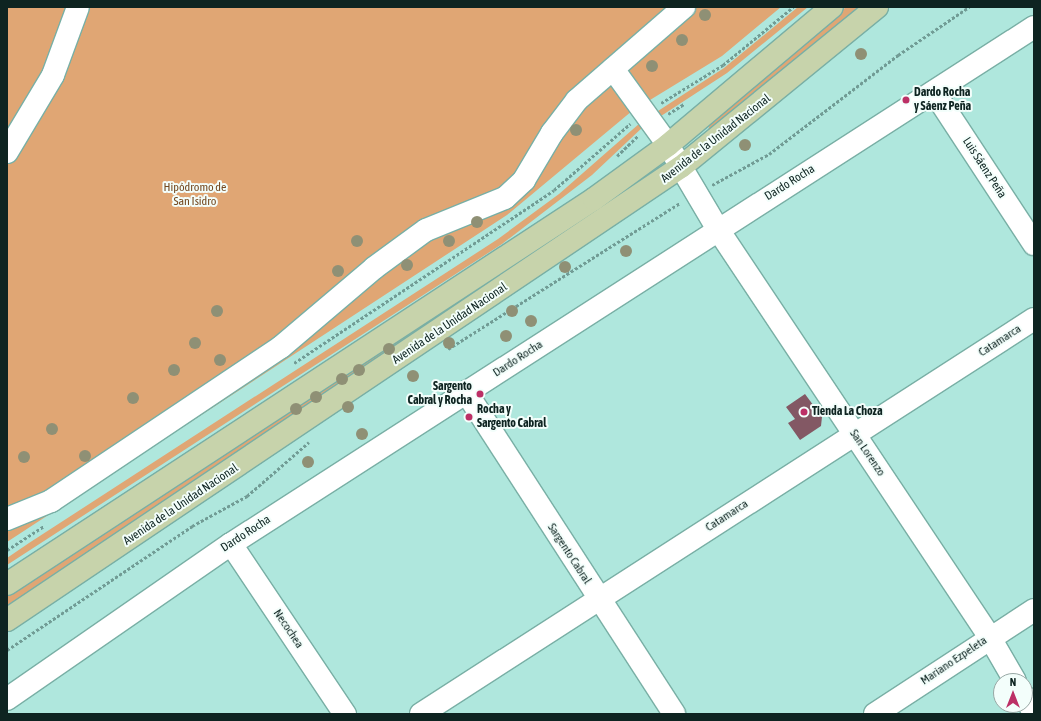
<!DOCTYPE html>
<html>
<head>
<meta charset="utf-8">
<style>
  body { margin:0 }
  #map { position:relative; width:1041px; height:721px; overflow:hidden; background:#afe7dd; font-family:"Asap Condensed",sans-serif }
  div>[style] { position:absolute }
  .green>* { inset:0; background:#e0a674 }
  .building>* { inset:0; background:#835864 }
  .path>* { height:2.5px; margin-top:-1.25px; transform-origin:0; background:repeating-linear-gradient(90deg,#719c95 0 3px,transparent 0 5px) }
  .roads { filter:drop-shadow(1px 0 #79afa5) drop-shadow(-1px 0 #79afa5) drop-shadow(0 1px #79afa5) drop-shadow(0 -1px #79afa5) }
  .minor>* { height:22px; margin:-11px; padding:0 11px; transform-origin:11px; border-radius:11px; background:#fff }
  .major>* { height:22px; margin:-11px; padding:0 11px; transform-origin:11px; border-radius:11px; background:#c7d3ab }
  .trees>* { width:12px; height:12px; margin:-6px; border-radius:50%; background:#8f9075 }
  .dots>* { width:11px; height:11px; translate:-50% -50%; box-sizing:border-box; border:2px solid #f3fefb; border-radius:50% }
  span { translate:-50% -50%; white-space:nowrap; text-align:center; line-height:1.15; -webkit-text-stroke:4px #f3fefb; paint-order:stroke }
  .poi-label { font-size:12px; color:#0e2421; font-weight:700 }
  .left { translate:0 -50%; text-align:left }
  .right { translate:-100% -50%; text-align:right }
  .street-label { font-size:12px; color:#0e2421 }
  .park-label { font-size:12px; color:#744920 }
  .frame { position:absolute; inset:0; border:8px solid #0e2421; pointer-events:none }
  .north { position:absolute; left:993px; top:673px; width:40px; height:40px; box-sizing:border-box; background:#f3fefb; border:1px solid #97a7a4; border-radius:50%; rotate:0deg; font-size:11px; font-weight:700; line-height:16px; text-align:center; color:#0e2421 }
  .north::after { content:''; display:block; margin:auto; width:14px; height:18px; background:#bc3066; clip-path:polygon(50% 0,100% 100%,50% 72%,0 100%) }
</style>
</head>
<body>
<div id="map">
  <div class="green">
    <i style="clip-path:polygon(7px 7px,781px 7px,722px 56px,632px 111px,507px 215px,7px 542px)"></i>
    <i style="clip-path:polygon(798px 7px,808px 7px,727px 73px,661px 116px,658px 111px,724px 68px)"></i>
    <i style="clip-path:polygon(846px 7px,867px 7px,707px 133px,710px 124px)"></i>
    <i style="clip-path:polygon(640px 123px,644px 126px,592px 175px,502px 244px,7px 565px,7px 558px,29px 543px,498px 239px,559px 194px)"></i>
    <i style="clip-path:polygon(645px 175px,627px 191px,7px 608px,7px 592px)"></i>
  </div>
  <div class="building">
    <i style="clip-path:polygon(805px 394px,822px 417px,821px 426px,800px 440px,788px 423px,795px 419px,786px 407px)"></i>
  </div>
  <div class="path">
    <i style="left:661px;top:103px;width:73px;rotate:-31.5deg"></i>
    <i style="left:723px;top:65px;width:91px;rotate:-39.6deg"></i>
    <i style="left:668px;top:114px;width:19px;rotate:-32deg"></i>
    <i style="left:617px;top:156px;width:29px;rotate:-44deg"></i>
    <i style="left:712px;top:185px;width:65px;rotate:-28.5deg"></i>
    <i style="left:769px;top:154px;width:163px;rotate:-37.5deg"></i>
    <i style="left:898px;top:55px;width:86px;rotate:-34.1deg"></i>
    <i style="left:448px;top:349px;width:274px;rotate:-32.2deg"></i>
    <i style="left:294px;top:363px;width:312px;rotate:-33.6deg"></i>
    <i style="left:554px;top:190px;width:101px;rotate:-41deg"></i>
    <i style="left:7px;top:550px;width:44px;rotate:-33deg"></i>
    <i style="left:7px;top:650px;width:223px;rotate:-33.8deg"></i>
    <i style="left:192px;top:526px;width:63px;rotate:-28.6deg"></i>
    <i style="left:247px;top:496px;width:82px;rotate:-41.1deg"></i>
  </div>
  <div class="roads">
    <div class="minor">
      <i style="left:613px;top:69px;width:94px;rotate:54.1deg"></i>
      <i style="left:668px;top:145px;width:96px;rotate:59.4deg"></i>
      <i style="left:717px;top:228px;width:490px;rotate:56.3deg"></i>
      <i style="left:989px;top:636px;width:52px;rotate:60deg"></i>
      <i style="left:934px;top:92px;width:182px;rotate:56.7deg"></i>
      <i style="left:7px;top:152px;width:90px;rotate:-59.1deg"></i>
      <i style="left:53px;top:75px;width:72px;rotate:-69.8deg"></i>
      <i style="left:466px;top:392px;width:383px;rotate:57.1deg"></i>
      <i style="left:7px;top:519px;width:48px;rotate:-22.2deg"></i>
      <i style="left:51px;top:501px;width:277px;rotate:-33.8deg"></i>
      <i style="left:281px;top:347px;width:122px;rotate:-40.3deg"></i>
      <i style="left:374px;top:268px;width:64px;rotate:-36.2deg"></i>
      <i style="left:426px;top:230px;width:85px;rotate:-22.1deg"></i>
      <i style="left:505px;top:198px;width:26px;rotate:-43deg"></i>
      <i style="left:524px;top:180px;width:55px;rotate:-59.2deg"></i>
      <i style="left:552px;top:133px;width:41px;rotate:-52.9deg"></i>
      <i style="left:577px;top:100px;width:142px;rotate:-41deg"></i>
      <i style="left:231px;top:544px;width:205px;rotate:56.2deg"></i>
      <i style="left:1025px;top:697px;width:18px;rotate:61deg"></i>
      <i style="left:7px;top:699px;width:272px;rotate:-34.7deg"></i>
      <i style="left:231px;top:544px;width:955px;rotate:-32.77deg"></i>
      <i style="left:421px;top:714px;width:729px;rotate:-32.8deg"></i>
      <i style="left:875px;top:714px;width:190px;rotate:-33.2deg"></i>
    </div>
    <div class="major">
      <i style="left:7px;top:584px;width:702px;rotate:-33.26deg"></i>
      <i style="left:594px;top:199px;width:92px;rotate:-36.1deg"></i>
      <i style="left:668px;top:145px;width:214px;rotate:-40.1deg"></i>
      <i style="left:7px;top:620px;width:812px;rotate:-33.91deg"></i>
      <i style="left:681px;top:167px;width:253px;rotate:-39.2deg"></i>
    </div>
  </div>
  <div class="trees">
    <i style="left:705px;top:15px"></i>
    <i style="left:682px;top:40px"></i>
    <i style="left:861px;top:54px"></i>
    <i style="left:652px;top:66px"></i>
    <i style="left:576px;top:130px"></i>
    <i style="left:745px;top:145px"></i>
    <i style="left:477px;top:222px"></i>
    <i style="left:357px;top:241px"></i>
    <i style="left:449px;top:241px"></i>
    <i style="left:626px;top:251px"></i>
    <i style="left:407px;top:265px"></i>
    <i style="left:565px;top:267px"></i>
    <i style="left:338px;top:271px"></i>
    <i style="left:217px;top:311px"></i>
    <i style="left:512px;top:311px"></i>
    <i style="left:531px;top:321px"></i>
    <i style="left:506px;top:336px"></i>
    <i style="left:195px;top:343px"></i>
    <i style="left:449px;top:343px"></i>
    <i style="left:389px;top:349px"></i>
    <i style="left:220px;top:360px"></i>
    <i style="left:174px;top:370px"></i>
    <i style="left:359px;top:370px"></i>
    <i style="left:413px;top:376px"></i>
    <i style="left:342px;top:379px"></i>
    <i style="left:316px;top:397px"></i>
    <i style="left:133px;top:398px"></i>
    <i style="left:348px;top:407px"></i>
    <i style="left:296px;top:409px"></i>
    <i style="left:52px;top:429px"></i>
    <i style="left:362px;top:434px"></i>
    <i style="left:85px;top:456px"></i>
    <i style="left:24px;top:457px"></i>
    <i style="left:308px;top:462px"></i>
  </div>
  <div class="dots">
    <i style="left:906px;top:100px;background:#bc3066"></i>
    <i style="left:480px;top:394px;background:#bc3066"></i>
    <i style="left:804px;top:412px;background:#bc3066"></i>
    <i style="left:469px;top:417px;background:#bc3066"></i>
  </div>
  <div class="poi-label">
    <span class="left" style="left:914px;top:100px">Dardo Rocha<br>y Sáenz Peña</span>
    <span class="right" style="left:472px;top:394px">Sargento<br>Cabral y Rocha</span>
    <span class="left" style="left:477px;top:417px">Rocha y<br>Sargento Cabral</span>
    <span class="left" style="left:812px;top:412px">Tienda La Choza</span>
  </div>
  <div class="street-label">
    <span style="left:716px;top:139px;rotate:-38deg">Avenida de la Unidad Nacional</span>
    <span style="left:984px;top:168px;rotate:57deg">Luis Sáenz Peña</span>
    <span style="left:790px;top:183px;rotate:-32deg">Dardo Rocha</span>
    <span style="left:450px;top:324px;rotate:-34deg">Avenida de la Unidad Nacional</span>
    <span style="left:1000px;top:341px;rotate:-33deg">Catamarca</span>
    <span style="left:518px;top:359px;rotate:-33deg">Dardo Rocha</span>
    <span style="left:867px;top:453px;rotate:56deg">San Lorenzo</span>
    <span style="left:181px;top:505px;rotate:-34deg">Avenida de la Unidad Nacional</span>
    <span style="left:727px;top:516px;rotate:-33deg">Catamarca</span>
    <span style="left:246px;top:534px;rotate:-33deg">Dardo Rocha</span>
    <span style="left:569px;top:554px;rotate:57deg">Sargento Cabral</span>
    <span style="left:288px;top:629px;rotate:56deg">Necochea</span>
    <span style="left:954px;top:661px;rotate:-34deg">Mariano Ezpeleta</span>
  </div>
  <div class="park-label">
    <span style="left:195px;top:195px">Hipódromo de<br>San Isidro</span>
  </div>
  <div class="frame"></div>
  <div class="north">N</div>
</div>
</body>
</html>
